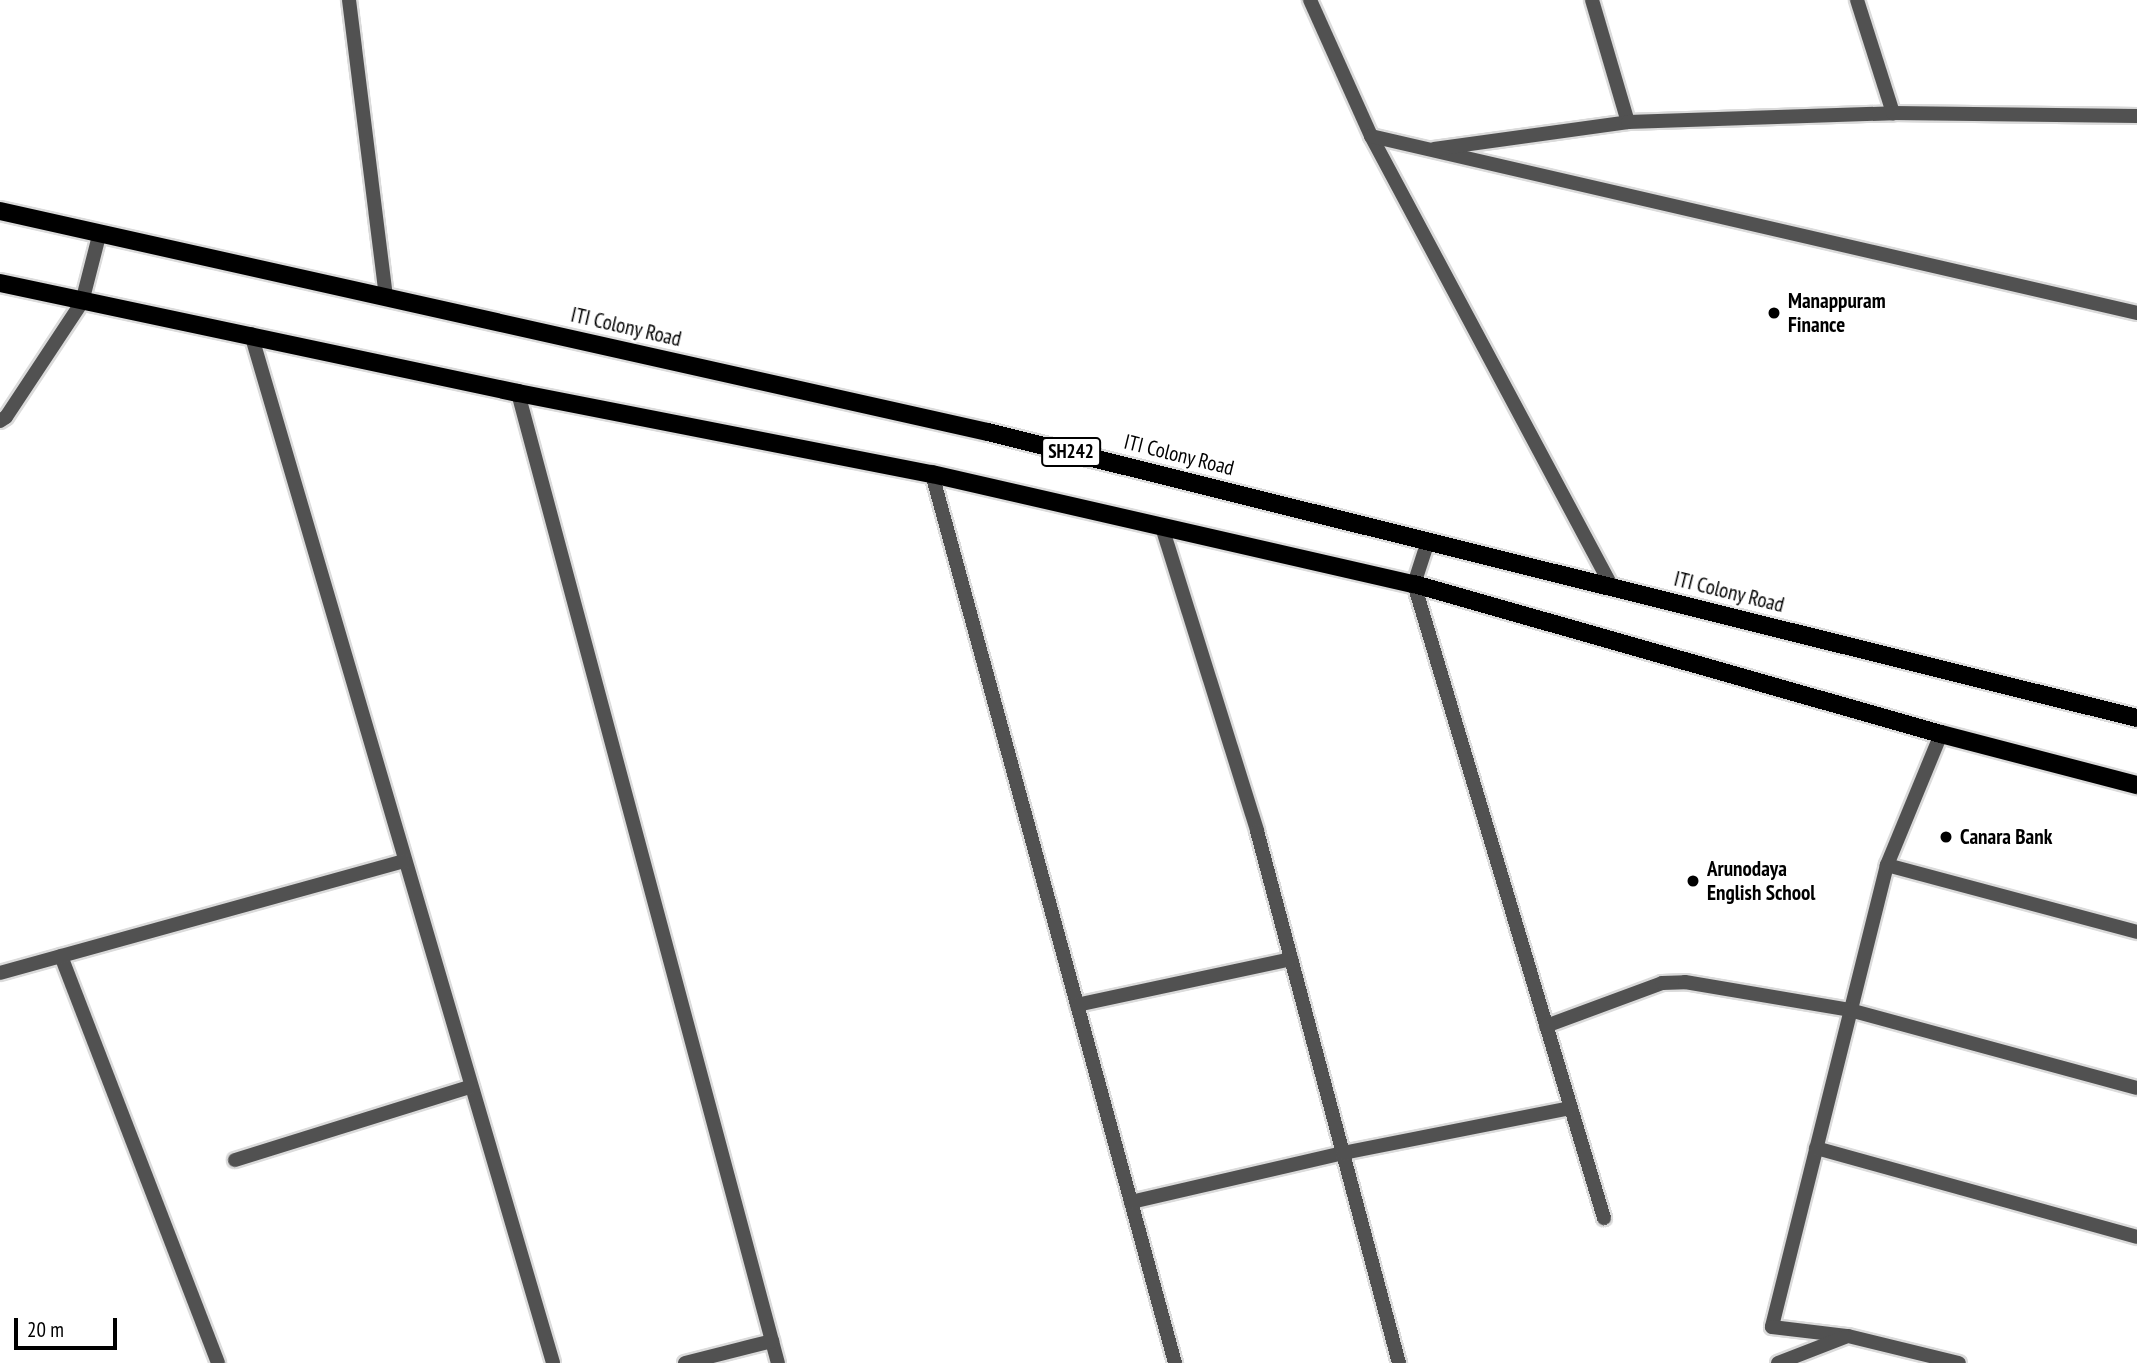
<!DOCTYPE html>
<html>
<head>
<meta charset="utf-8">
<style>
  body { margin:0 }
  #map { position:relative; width:2137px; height:1363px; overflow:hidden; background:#fff; font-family:"PT Sans Narrow",sans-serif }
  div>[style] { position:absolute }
  .roads { filter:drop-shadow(2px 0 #dbdbdb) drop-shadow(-2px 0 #dbdbdb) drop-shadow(0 2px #dbdbdb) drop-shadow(0 -2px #dbdbdb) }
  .street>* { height:14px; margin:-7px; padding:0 7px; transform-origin:7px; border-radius:7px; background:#515151 }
  .primary>* { height:18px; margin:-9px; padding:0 9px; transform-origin:9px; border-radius:9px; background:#000 }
  .dots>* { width:19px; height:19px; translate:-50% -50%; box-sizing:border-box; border:4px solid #fff; border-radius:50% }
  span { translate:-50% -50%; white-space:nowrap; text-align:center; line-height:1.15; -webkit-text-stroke:5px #fff; paint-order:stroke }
  .shield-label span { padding:2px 5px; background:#fff; border:2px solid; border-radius:5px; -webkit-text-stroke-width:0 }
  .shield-label { font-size:19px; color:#000; font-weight:700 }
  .poi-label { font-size:21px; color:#000; font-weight:700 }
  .left { translate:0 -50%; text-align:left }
  .street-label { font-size:21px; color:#000 }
  .scale { position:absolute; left:14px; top:1318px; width:103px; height:32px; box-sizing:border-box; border:4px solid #000; border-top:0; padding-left:9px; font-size:21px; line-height:24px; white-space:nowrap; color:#000; -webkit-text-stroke:5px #fff; paint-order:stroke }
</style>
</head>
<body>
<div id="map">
  <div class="roads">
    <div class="street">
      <i style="left:349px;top:0;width:298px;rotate:82.9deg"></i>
      <i style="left:1310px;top:0;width:149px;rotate:65.8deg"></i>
      <i style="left:1371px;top:136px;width:511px;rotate:61.88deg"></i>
      <i style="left:1592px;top:0;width:127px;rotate:73.6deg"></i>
      <i style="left:1857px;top:0;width:119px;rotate:72.3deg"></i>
      <i style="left:1371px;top:136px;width:786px;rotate:13.01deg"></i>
      <i style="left:1434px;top:149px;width:196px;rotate:-7.9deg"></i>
      <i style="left:1628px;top:122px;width:265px;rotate:-1.9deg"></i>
      <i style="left:1893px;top:113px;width:244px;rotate:0.7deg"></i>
      <i style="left:251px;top:334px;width:1072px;rotate:73.64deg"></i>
      <i style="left:518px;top:393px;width:1004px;rotate:75deg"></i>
      <i style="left:0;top:421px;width:7px;rotate:-34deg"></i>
      <i style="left:6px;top:417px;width:138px;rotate:-56.5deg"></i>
      <i style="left:82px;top:302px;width:72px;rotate:-75.6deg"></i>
      <i style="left:932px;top:474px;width:922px;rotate:74.71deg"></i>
      <i style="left:1162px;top:527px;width:318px;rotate:72.6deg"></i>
      <i style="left:1257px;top:831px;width:551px;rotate:75.06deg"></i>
      <i style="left:1428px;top:541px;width:45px;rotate:108deg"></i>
      <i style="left:1414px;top:584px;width:662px;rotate:73.32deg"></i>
      <i style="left:1941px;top:734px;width:142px;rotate:112.4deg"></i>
      <i style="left:1887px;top:865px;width:476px;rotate:104deg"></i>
      <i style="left:1772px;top:1327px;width:77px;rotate:6.8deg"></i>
      <i style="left:1848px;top:1336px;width:114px;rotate:13.7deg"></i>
      <i style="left:1887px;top:865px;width:259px;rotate:15deg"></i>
      <i style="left:61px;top:956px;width:436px;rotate:68.9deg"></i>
      <i style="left:0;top:973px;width:418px;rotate:-15.5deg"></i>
      <i style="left:1077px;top:1005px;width:219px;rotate:-12.1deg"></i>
      <i style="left:1546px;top:1026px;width:124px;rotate:-20.3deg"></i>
      <i style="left:1662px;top:983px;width:23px;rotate:-2deg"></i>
      <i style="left:1685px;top:982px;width:167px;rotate:9.6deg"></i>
      <i style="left:1850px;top:1010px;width:297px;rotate:15.2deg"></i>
      <i style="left:1816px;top:1148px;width:333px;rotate:15.5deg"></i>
      <i style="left:235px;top:1160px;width:246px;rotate:-17.3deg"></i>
      <i style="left:1131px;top:1202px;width:218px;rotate:-13deg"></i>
      <i style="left:1343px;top:1153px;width:232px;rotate:-11.2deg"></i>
      <i style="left:685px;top:1363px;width:90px;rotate:-14.2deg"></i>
      <i style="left:1778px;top:1363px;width:72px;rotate:-21.2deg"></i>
    </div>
    <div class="primary">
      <i style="left:0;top:211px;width:1012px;rotate:12.61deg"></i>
      <i style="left:988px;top:432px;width:1184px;rotate:13.98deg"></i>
      <i style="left:0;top:283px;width:530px;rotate:11.99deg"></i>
      <i style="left:518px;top:393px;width:422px;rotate:11.1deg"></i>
      <i style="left:932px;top:474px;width:494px;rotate:12.9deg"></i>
      <i style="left:1414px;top:584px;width:548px;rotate:15.89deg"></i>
      <i style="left:1941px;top:734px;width:203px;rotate:14.6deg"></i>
    </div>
  </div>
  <div class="dots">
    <i style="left:1774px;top:313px;background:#000"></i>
    <i style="left:1946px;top:837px;background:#000"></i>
    <i style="left:1693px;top:881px;background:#000"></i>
  </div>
  <div class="shield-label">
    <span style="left:1071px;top:452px">SH242</span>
  </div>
  <div class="poi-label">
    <span class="left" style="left:1788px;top:313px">Manappuram<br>Finance</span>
    <span class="left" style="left:1960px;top:837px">Canara Bank</span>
    <span class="left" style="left:1707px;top:881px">Arunodaya<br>English School</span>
  </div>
  <div class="street-label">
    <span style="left:626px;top:327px;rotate:13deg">ITI Colony Road</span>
    <span style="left:1179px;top:455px;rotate:14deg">ITI Colony Road</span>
    <span style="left:1729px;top:592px;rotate:14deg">ITI Colony Road</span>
  </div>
  <div class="scale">20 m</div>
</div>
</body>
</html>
